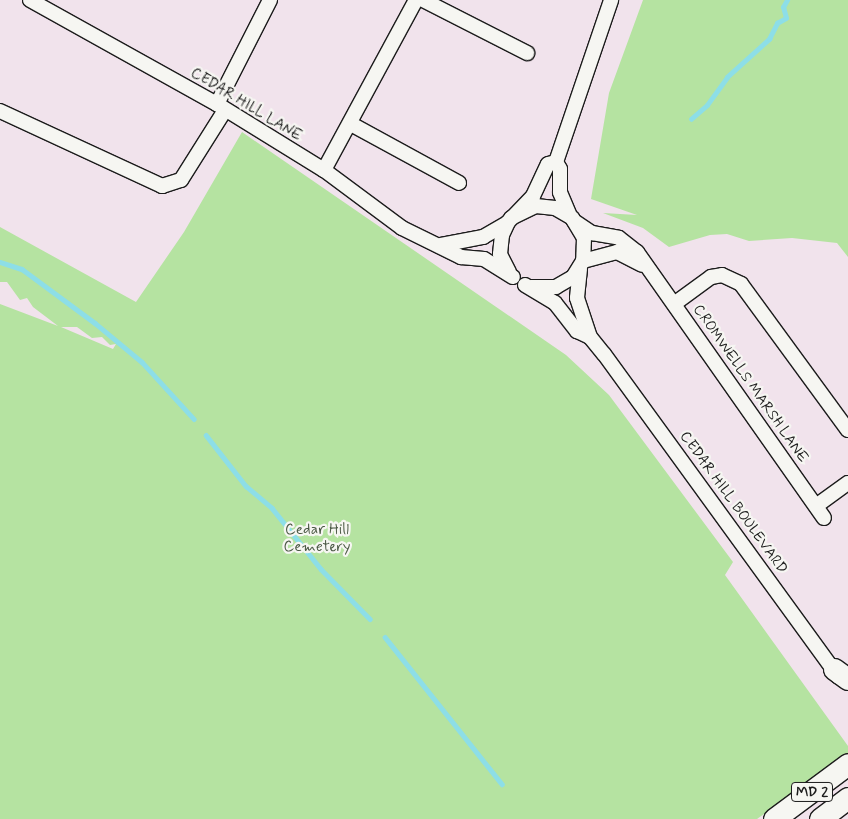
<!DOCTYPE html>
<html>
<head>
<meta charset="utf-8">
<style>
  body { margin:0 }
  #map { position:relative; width:848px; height:819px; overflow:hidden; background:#f1e3ec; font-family:Mynerve,sans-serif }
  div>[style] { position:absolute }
  .green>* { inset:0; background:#b5e3a1 }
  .stream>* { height:4.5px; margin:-2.25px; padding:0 2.25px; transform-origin:2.25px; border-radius:2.25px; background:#8ddee7 }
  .roads { filter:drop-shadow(1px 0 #1c1c1c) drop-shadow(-1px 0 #1c1c1c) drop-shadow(0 1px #1c1c1c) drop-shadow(0 -1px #1c1c1c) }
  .minor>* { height:14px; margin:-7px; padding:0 7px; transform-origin:7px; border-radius:7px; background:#f6f6f2 }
  .primary>* { height:21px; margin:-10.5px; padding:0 10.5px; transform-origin:10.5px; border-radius:10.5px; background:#f6f6f2 }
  span { translate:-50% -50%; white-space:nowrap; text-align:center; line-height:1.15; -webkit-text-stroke:4.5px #f6f6f2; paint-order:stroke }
  .shield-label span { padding:1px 4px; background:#f6f6f2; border:1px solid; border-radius:4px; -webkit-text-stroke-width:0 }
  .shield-label { font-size:14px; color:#1c1c1c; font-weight:700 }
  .street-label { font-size:15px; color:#1c1c1c }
  .park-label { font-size:15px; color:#4a5844 }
</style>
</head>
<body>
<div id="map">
  <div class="green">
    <i style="clip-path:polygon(643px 0,848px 0,848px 257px,837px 243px,792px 238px,749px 241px,727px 234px,710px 235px,669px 247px,643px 228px,603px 213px,637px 215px,591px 199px,609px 93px)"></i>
    <i style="clip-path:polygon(evenodd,242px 132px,566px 355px,609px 395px,733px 562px,725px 575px,848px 746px,848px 754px,757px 819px,0 819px,0 304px,58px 326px,33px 307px,27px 298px,20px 300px,7px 282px,0 282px,0 227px,136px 302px,184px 232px,242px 132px,61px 327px,77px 327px,92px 338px,102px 337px,110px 345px,116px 344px,113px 349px,61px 327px)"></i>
  </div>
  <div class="stream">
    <i style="left:691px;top:119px;width:21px;rotate:-41deg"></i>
    <i style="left:707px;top:105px;width:34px;rotate:-54deg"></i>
    <i style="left:727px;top:77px;width:57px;rotate:-42.1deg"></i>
    <i style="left:769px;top:39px;width:18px;rotate:-63deg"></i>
    <i style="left:777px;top:23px;width:10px;rotate:-29deg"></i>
    <i style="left:786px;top:18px;width:11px;rotate:-105deg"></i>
    <i style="left:783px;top:7px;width:8px;rotate:-60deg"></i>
    <i style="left:0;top:262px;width:23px;rotate:18deg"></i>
    <i style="left:22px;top:269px;width:91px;rotate:36.5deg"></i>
    <i style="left:95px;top:323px;width:61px;rotate:39.7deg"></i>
    <i style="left:142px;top:362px;width:77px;rotate:47.6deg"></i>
    <i style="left:206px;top:435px;width:65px;rotate:51.9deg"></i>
    <i style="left:246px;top:486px;width:34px;rotate:40deg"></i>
    <i style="left:272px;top:508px;width:78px;rotate:51.2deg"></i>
    <i style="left:321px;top:569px;width:70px;rotate:45.6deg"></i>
    <i style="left:385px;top:637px;width:188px;rotate:51.5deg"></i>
  </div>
  <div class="roads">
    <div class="minor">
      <i style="left:30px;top:0;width:214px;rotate:29.1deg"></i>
      <i style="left:217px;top:104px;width:126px;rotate:31.7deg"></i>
      <i style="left:324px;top:170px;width:97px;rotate:36.6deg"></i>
      <i style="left:402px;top:228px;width:66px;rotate:26.2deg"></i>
      <i style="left:461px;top:257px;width:23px;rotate:5deg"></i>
      <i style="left:484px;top:259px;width:34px;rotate:32deg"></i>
      <i style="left:423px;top:0;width:117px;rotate:27deg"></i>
      <i style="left:217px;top:104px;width:117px;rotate:-63deg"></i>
      <i style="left:0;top:111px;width:179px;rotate:24.8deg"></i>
      <i style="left:162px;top:186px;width:20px;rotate:-18deg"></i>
      <i style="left:181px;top:180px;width:83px;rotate:-57.8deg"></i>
      <i style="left:351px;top:124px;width:123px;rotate:28.6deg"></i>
      <i style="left:324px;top:170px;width:193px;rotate:-61.6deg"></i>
      <i style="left:570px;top:216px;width:26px;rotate:-113deg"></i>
      <i style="left:560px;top:192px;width:23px;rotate:-90deg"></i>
      <i style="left:560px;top:169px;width:8px;rotate:-120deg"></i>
      <i style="left:556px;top:162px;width:171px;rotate:-71.2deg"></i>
      <i style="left:511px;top:218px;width:28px;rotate:-26deg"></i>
      <i style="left:536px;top:206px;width:19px;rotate:6deg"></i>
      <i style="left:555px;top:208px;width:20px;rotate:30deg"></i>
      <i style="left:572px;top:218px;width:23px;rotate:59deg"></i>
      <i style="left:584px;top:238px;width:23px;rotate:92deg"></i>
      <i style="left:583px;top:261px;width:19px;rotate:122deg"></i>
      <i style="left:573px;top:277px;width:20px;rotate:150deg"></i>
      <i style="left:556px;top:287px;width:25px;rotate:180deg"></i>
      <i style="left:574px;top:221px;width:22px;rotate:34deg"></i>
      <i style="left:592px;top:233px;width:27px;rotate:10deg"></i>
      <i style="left:619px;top:238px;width:23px;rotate:38deg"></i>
      <i style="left:637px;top:252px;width:325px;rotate:54.9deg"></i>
      <i style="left:441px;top:245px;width:43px;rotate:-10.8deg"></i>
      <i style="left:483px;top:237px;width:28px;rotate:-30deg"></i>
      <i style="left:583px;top:261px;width:35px;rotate:-15deg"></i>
      <i style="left:617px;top:252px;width:28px;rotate:27deg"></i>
      <i style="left:580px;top:269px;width:29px;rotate:96deg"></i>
      <i style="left:577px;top:298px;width:41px;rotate:71.6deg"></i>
      <i style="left:509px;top:272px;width:20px;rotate:-117deg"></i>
      <i style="left:500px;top:254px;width:19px;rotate:-84deg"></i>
      <i style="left:502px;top:235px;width:14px;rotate:-65deg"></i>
      <i style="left:508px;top:222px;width:36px;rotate:-46deg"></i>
      <i style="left:533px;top:196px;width:35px;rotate:-65deg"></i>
      <i style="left:548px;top:164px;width:8px;rotate:-14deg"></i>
      <i style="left:525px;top:285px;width:35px;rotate:31deg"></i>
      <i style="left:555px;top:303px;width:36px;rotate:52deg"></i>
      <i style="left:577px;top:331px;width:14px;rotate:25deg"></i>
      <i style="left:590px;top:337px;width:22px;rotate:51deg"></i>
      <i style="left:604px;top:354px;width:399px;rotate:54deg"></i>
      <i style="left:674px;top:304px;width:46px;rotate:-36.1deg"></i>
      <i style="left:711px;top:277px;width:11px;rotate:-10deg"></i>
      <i style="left:722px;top:275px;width:21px;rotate:25deg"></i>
      <i style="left:741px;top:284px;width:181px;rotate:53.8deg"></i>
      <i style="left:816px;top:506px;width:39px;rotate:-36deg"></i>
    </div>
    <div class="primary">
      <i style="left:834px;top:669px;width:17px;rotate:36deg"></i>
      <i style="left:774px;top:819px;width:92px;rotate:-36.6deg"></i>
      <i style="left:820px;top:819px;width:35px;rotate:-37deg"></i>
    </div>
  </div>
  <div class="shield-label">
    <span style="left:812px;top:792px">MD 2</span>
  </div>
  <div class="street-label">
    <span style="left:246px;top:105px;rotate:31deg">CEDAR HILL LANE</span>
    <span style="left:750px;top:384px;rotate:55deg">CROMWELLS MARSH LANE</span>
    <span style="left:733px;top:503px;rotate:54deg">CEDAR HILL BOULEVARD</span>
  </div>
  <div class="park-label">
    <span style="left:317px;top:539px">Cedar Hill<br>Cemetery</span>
  </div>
</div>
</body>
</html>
